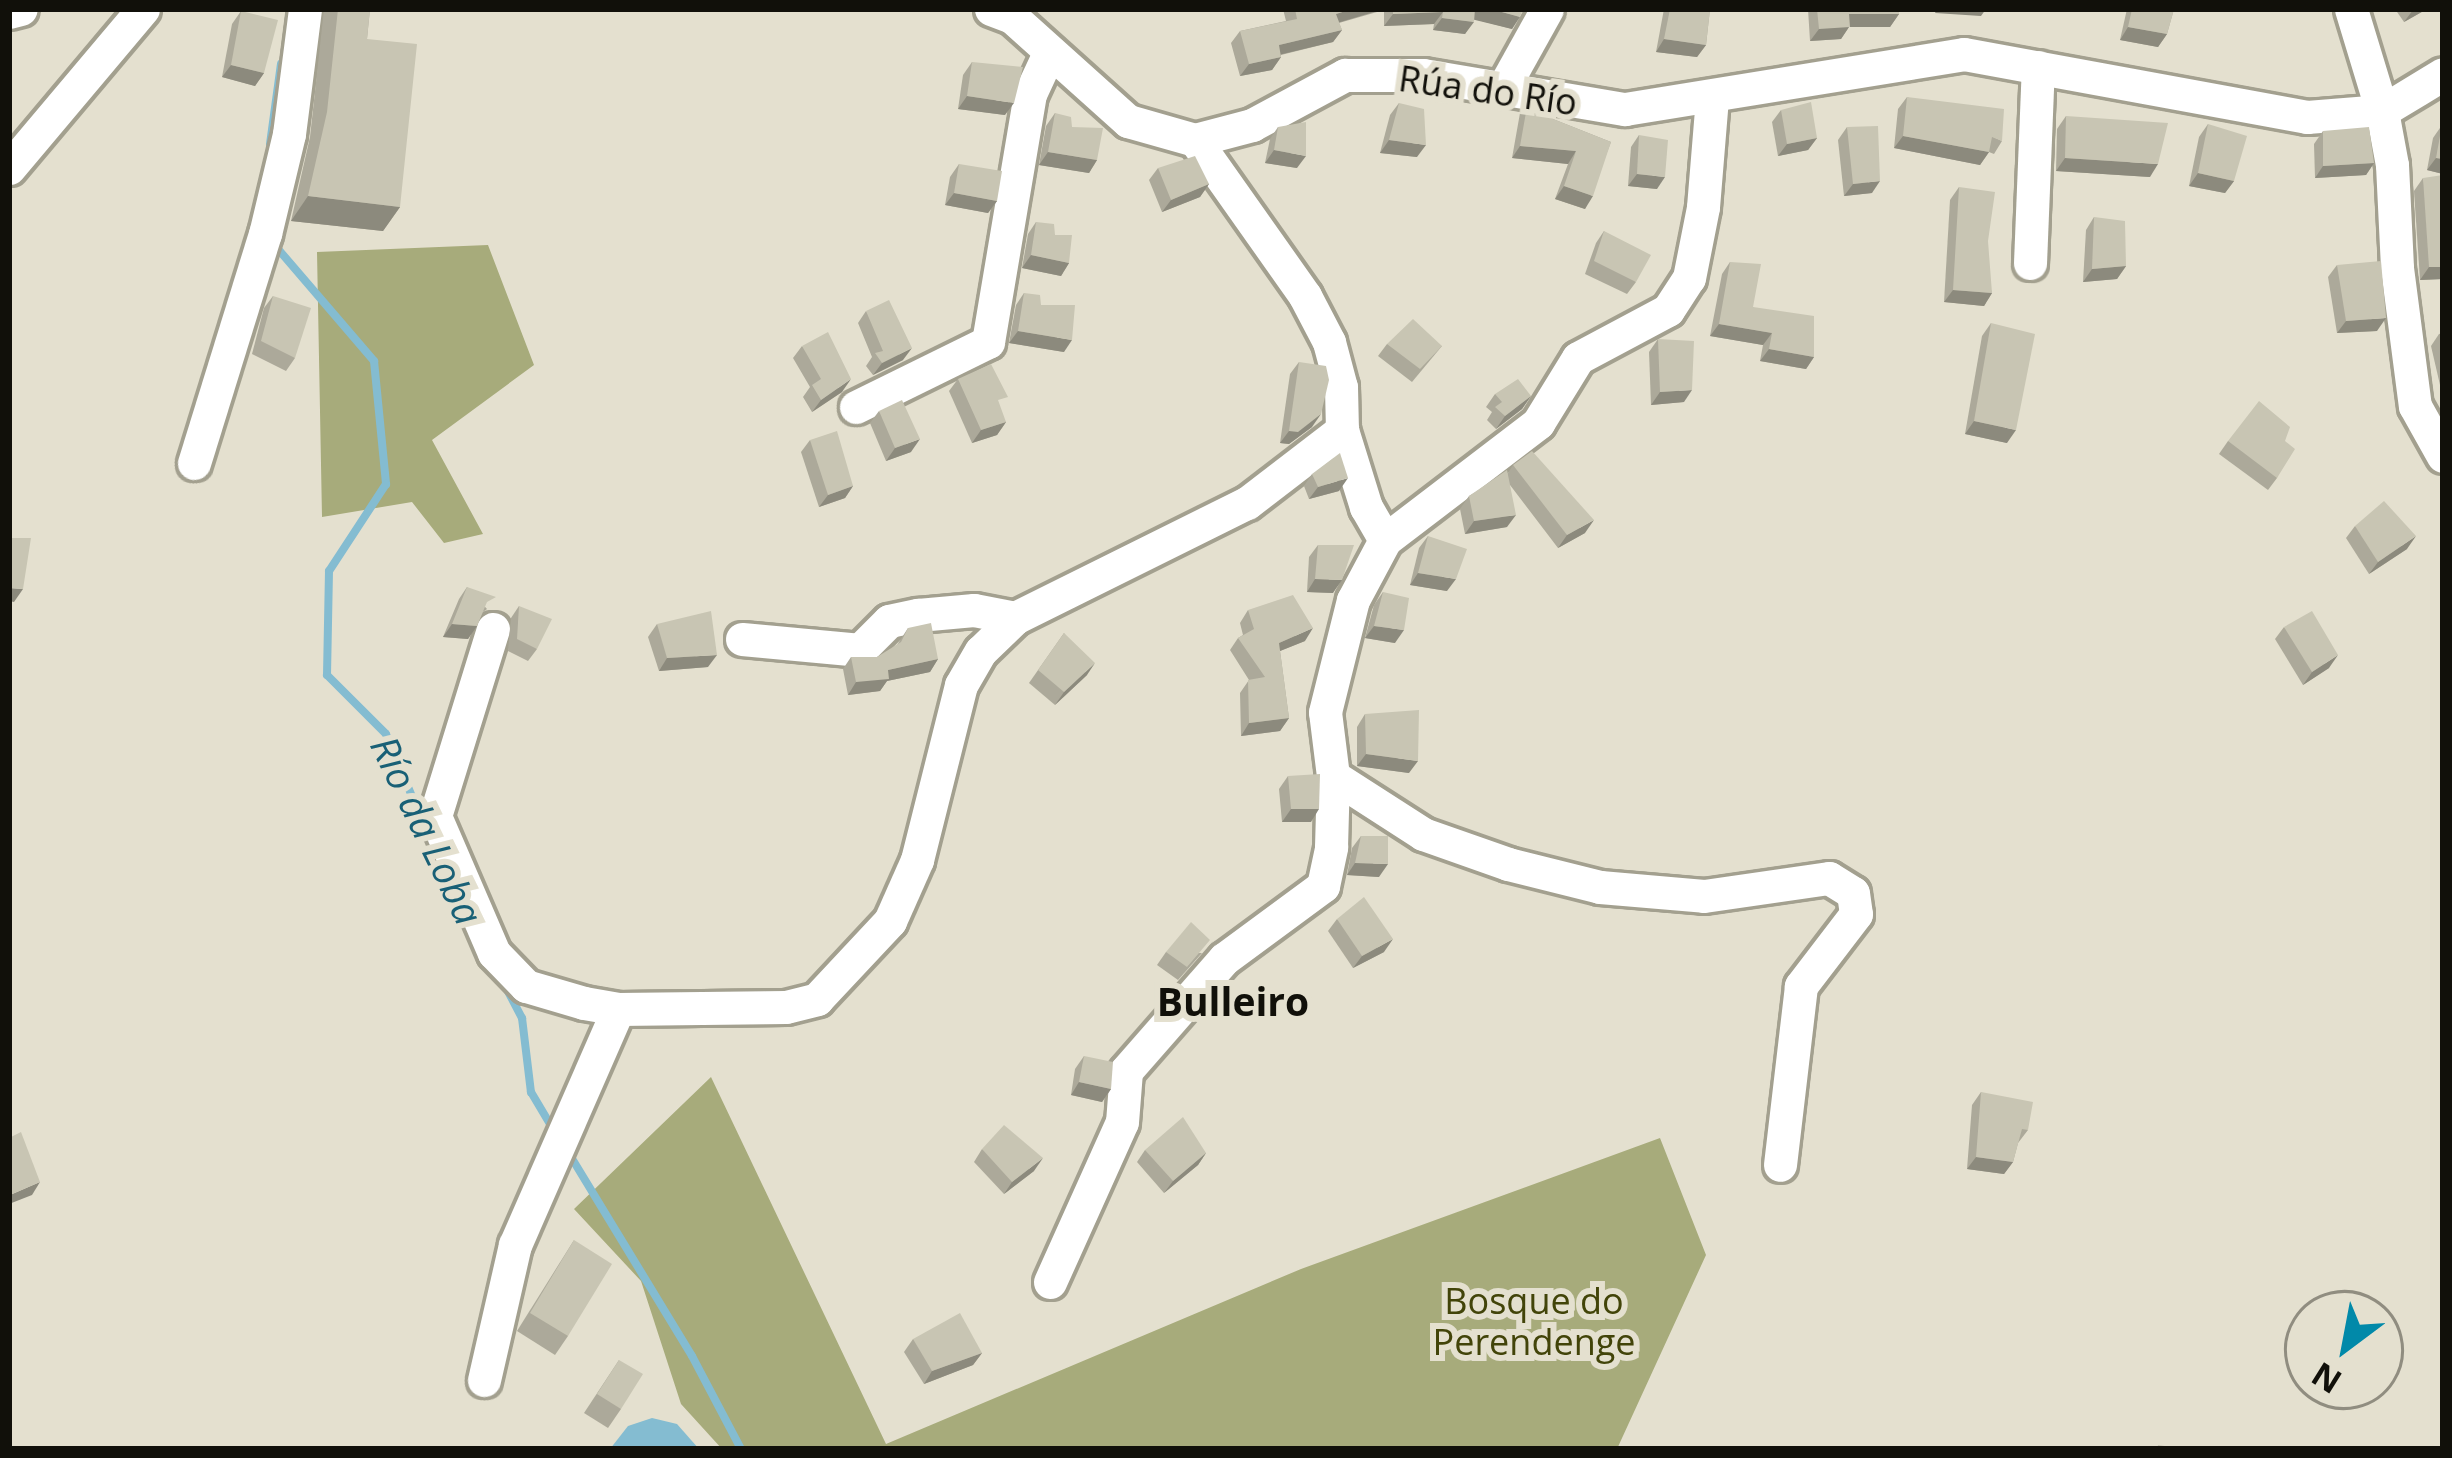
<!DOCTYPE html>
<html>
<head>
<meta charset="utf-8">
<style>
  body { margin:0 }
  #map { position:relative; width:2452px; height:1458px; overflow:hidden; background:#e4e0cf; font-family:"Open Sans",sans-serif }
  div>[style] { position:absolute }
  .forest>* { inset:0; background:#a7ab7b }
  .water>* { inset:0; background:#84bcd1 }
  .stream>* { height:8px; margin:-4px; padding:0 4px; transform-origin:4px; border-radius:4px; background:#84bcd1 }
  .roads { filter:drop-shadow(3px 0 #a3a08f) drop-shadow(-3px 0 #a3a08f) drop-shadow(0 3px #a3a08f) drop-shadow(0 -3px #a3a08f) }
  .minor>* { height:33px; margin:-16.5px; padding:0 16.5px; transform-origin:16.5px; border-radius:16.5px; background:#fff }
  .wall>* { inset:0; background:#aca99a }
  .shaded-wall>* { inset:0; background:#8c8a7d }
  .building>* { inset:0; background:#c8c5b3 }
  span { translate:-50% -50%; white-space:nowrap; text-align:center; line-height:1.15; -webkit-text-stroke:12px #e4e0cf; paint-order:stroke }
  .street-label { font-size:36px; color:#11100a }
  .park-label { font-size:36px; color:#424409 }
  .water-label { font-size:39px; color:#196076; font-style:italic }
  .neighbourhood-label { font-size:39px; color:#11100a; font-weight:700 }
  .frame { position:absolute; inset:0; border:12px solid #11100a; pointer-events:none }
  .north { position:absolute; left:2284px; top:1290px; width:120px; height:120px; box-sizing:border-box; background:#e4e0cf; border:3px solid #908d80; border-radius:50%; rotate:212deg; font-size:33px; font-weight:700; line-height:48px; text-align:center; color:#11100a }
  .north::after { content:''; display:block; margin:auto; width:42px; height:54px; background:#0189a9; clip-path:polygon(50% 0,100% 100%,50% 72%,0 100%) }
</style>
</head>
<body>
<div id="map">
  <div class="forest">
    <i style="clip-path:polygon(488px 245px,534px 365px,432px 440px,483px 534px,444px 543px,412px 502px,322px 517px,317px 252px)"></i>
    <i style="clip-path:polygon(711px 1077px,886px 1444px,1301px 1269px,1660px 1138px,1706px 1255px,1617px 1449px,722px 1449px,681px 1404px,641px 1281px,574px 1209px)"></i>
  </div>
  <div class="water">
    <i style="clip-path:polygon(652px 1418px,677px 1424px,699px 1449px,610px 1449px,628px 1426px)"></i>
  </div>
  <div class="stream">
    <i style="left:270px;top:144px;width:81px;rotate:-82.2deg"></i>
    <i style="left:272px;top:242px;width:157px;rotate:49.4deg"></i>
    <i style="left:374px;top:361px;width:124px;rotate:84.4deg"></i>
    <i style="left:386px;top:484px;width:104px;rotate:123.2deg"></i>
    <i style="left:329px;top:571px;width:104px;rotate:91.1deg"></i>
    <i style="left:327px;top:675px;width:83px;rotate:45deg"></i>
    <i style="left:386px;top:734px;width:91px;rotate:67.4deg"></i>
    <i style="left:503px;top:982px;width:41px;rotate:62.2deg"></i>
    <i style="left:522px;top:1018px;width:75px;rotate:83.1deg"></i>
    <i style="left:531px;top:1092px;width:43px;rotate:59.3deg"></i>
    <i style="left:568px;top:1152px;width:239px;rotate:58.7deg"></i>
    <i style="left:692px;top:1356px;width:105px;rotate:62.2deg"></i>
  </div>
  <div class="roads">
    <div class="minor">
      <i style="left:991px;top:9px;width:22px;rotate:21deg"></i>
      <i style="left:1012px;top:17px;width:156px;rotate:41.9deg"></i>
      <i style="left:1128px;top:121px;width:70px;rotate:15.8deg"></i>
      <i style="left:1195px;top:140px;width:59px;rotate:-14.7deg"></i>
      <i style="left:1252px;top:125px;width:106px;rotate:-28.3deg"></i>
      <i style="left:1345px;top:75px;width:78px"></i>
      <i style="left:1423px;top:75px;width:205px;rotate:9.6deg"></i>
      <i style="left:1625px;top:109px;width:343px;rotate:-9.2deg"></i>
      <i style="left:1964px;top:54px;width:349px;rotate:10.4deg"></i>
      <i style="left:2307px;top:117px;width:75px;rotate:-4.6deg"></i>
      <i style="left:2382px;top:111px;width:71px;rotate:-31.2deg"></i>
      <i style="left:2351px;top:9px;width:107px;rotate:73.1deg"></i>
      <i style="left:2382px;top:111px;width:55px;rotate:79.5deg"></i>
      <i style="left:2392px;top:165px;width:103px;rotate:87.2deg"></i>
      <i style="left:2397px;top:268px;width:139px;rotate:82.6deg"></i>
      <i style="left:2415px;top:406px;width:57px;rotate:60.8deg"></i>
      <i style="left:9px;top:12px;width:12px;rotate:-14deg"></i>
      <i style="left:1503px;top:88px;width:90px;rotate:-60.9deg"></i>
      <i style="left:1195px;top:140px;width:191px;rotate:54.8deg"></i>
      <i style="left:1305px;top:296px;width:52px;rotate:62.4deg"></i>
      <i style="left:1329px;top:342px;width:47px;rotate:75.1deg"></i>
      <i style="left:1341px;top:387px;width:43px;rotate:88.7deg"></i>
      <i style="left:1342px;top:430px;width:81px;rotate:72.7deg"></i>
      <i style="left:1366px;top:507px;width:38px;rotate:60deg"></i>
      <i style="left:1385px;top:540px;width:193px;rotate:-37.4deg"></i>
      <i style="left:1538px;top:423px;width:76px;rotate:-58.4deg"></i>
      <i style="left:1578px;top:358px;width:102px;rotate:-28.1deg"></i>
      <i style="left:1668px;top:310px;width:38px;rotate:-57deg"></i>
      <i style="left:1689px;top:278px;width:72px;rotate:-78.8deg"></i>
      <i style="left:1703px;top:207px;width:109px;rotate:-85.3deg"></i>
      <i style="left:9px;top:168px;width:208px;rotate:-49.9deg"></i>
      <i style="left:2030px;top:263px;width:196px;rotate:-87.7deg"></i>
      <i style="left:856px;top:407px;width:147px;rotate:-26.2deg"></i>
      <i style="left:988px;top:342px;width:252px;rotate:-80.4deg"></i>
      <i style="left:1030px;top:94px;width:47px;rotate:-65.1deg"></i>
      <i style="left:194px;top:463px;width:240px;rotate:-72.8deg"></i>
      <i style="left:265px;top:234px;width:103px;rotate:-76.5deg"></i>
      <i style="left:289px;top:134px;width:126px;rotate:-82.7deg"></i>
      <i style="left:493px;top:629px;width:196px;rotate:107.2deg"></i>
      <i style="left:435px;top:816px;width:149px;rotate:66.7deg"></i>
      <i style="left:494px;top:953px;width:46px;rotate:45.9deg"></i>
      <i style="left:526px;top:986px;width:60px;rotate:16.3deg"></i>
      <i style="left:584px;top:1003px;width:35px;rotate:10deg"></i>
      <i style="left:618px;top:1009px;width:168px;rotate:-0.7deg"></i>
      <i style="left:786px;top:1007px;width:32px;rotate:-14deg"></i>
      <i style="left:817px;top:999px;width:107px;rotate:-46.9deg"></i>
      <i style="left:890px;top:921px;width:67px;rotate:-66.1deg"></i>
      <i style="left:917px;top:860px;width:180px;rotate:-75.9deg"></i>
      <i style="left:961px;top:685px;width:39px;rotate:-60deg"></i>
      <i style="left:981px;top:651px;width:47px;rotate:-44.1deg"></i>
      <i style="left:1015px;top:618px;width:259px;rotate:-26.4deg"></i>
      <i style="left:1247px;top:503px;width:120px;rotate:-37.5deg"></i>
      <i style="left:742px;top:639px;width:119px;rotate:5.3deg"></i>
      <i style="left:860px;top:650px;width:41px;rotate:-45deg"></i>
      <i style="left:889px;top:621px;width:30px;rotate:-12deg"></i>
      <i style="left:918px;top:615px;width:56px;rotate:-5.1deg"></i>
      <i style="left:974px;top:610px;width:42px;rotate:11deg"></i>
      <i style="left:1333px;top:776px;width:107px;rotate:32.8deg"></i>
      <i style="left:1423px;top:834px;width:90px;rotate:19.4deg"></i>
      <i style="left:1508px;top:864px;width:95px;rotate:14deg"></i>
      <i style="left:1600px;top:887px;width:104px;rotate:4.9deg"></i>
      <i style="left:1704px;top:896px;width:126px;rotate:-8.2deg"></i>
      <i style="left:1829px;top:878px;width:28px;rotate:32deg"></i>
      <i style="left:1853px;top:893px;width:21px;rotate:82deg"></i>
      <i style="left:1856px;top:914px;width:91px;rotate:127.4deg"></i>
      <i style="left:1801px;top:986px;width:180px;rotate:96.7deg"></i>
      <i style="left:1050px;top:1282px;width:175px;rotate:-65.8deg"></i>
      <i style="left:1122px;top:1122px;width:51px;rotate:-85.5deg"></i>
      <i style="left:1126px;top:1071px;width:149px;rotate:-48.8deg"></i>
      <i style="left:1224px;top:959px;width:123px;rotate:-36.4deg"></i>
      <i style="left:1323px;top:886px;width:40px;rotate:-78deg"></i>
      <i style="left:1331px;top:847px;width:71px;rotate:-88.4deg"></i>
      <i style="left:1333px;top:776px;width:64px;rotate:-97.1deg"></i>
      <i style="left:1325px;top:712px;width:115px;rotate:-76deg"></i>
      <i style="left:1353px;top:600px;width:68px;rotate:-61.9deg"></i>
      <i style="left:484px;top:1380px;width:139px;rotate:-77.1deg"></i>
      <i style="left:515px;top:1245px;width:257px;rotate:-66.4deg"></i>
    </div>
  </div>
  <div class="wall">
    <i style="clip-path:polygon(324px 9px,370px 9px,367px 39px,400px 207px,383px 231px,291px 221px,310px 137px)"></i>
    <i style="clip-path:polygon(1283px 9px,1523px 9px,1512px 29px,1474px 19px,1465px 34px,1433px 30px,1434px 24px,1384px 26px,1384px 10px,1339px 23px,1342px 30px,1333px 42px,1281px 55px,1281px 57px,1272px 70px,1240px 76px,1231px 43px,1240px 31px,1286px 21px)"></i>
    <i style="clip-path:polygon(1664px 9px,1710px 9px,1706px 45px,1697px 57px,1656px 52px)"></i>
    <i style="clip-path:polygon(1808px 9px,1899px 9px,1899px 14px,1890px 27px,1849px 27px,1841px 39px,1810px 41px)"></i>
    <i style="clip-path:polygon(2127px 9px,2174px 9px,2167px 34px,2158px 47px,2120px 40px)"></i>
    <i style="clip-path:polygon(2395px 9px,2427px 9px,2404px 22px)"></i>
    <i style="clip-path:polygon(241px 11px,264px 73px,255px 86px,222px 77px,232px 24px)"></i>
    <i style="clip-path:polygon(972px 62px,1005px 115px,958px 109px,963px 75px)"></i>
    <i style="clip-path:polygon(1907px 97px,2002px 141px,1994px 154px,1989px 152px,1980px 165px,1894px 148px,1898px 109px)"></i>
    <i style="clip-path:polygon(1528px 101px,1553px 119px,1611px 142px,1585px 209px,1555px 199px,1568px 164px,1512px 158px,1520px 113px)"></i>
    <i style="clip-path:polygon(1399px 103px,1417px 157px,1380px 153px,1390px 115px)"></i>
    <i style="clip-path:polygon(1781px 110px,1817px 138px,1808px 150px,1778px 156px,1772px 122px)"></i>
    <i style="clip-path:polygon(1055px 113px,1072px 127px,1097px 160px,1089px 173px,1039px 165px,1046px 126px)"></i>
    <i style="clip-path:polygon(2066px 116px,2150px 177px,2056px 171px,2057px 129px)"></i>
    <i style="clip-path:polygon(2208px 124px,2234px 181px,2225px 193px,2189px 186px,2199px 137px)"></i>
    <i style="clip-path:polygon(2442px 125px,2443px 174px,2427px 170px,2433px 138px)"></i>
    <i style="clip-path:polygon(1278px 127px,1297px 168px,1265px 163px,1270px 139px)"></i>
    <i style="clip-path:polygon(1847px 127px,1872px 193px,1844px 196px,1838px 140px)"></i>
    <i style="clip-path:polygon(2323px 131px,2374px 163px,2366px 175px,2315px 178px,2314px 144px)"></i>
    <i style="clip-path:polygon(1639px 135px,1657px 189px,1628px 186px,1631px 147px)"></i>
    <i style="clip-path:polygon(959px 164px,997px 201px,988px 213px,945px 205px,950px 177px)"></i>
    <i style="clip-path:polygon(1158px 168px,1209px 184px,1200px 197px,1162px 212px,1149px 180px)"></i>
    <i style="clip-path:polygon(2423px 178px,2443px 279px,2420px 280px,2414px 191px)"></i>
    <i style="clip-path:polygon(1959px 187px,1992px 293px,1984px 306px,1944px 302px,1950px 200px)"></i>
    <i style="clip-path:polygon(2094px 217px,2126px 266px,2117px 279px,2083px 282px,2086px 230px)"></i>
    <i style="clip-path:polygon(1036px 222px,1055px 235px,1069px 263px,1061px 276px,1022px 268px,1028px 234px)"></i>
    <i style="clip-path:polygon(1604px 231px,1636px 282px,1627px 294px,1585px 274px,1596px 243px)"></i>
    <i style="clip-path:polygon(1730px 262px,1753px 307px,1814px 357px,1806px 369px,1760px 361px,1763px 345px,1710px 336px,1722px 274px)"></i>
    <i style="clip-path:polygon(2337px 265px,2377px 331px,2337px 333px,2328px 277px)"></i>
    <i style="clip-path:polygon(1024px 293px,1041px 305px,1064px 352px,1009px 343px,1016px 305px)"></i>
    <i style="clip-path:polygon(273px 296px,295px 358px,286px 371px,252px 354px,264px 308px)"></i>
    <i style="clip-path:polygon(866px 311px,903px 360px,873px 375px,866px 366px,872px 357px,858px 323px)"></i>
    <i style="clip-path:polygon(1991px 323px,2007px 443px,1965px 434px,1982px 336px)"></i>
    <i style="clip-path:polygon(2443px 333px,2443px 398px,2431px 346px,2439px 334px)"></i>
    <i style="clip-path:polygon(1658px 339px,1684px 402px,1651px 405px,1649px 352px)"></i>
    <i style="clip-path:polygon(1387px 344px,1442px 346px,1412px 382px,1378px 356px)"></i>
    <i style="clip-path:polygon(802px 346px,842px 392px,812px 412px,803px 397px,810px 387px,793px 358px)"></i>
    <i style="clip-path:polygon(1299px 362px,1312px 427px,1289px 444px,1280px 443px,1290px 374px)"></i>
    <i style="clip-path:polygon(958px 379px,1006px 422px,997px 435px,972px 443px,949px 391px)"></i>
    <i style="clip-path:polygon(1495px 394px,1531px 396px,1522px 409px,1496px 429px,1487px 420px,1492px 412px,1486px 407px)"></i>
    <i style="clip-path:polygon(879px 411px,911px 452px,886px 461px,870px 423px)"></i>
    <i style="clip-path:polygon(810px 440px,853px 486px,845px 498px,819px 507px,801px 452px)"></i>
    <i style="clip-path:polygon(2228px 441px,2285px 441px,2277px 478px,2268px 490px,2219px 454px)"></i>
    <i style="clip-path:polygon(1513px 465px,1585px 533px,1558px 548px,1510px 485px,1507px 527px,1465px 534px,1460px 509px,1469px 496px,1508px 473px)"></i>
    <i style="clip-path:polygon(1312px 474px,1339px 491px,1309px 499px,1304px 486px)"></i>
    <i style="clip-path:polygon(2355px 526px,2407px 549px,2369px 574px,2346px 538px)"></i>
    <i style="clip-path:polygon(1428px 536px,1447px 591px,1410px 585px,1419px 548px)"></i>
    <i style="clip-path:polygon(1318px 545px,1333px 593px,1307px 592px,1309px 557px)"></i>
    <i style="clip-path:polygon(467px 587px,487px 609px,483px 612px,468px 639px,443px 637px,459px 599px)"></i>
    <i style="clip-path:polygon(1383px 592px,1395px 643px,1365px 638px,1374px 605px)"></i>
    <i style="clip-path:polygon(519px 606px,537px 649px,528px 661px,508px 651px,511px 618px)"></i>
    <i style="clip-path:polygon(1248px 610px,1305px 641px,1280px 651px,1289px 718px,1280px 731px,1241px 736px,1240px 693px,1249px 680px,1230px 650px,1238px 638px,1243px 635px,1240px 623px)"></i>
    <i style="clip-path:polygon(657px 624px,708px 667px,659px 671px,648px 637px)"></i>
    <i style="clip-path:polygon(2284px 627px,2329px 668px,2303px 685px,2275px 639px)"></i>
    <i style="clip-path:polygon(908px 628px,938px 659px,930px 672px,887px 681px,880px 691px,848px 695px,843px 669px,851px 657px,877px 657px,897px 645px)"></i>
    <i style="clip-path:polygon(1064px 633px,1087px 675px,1055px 705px,1029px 683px)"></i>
    <i style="clip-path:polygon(1365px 714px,1409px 773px,1357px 766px,1357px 727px)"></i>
    <i style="clip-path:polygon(1288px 776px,1311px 822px,1282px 822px,1279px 789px)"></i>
    <i style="clip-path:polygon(1361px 836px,1379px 877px,1347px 875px,1352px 848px)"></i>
    <i style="clip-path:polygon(1337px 919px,1384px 952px,1353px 968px,1328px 931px)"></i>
    <i style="clip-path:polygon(1166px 952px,1202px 953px,1178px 980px,1157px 965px)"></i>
    <i style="clip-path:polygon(1084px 1056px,1111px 1089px,1102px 1102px,1071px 1095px,1075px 1069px)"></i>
    <i style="clip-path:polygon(1981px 1092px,2028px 1130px,2018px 1143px,2013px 1162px,2004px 1174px,1967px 1169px,1972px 1105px)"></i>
    <i style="clip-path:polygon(982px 1149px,1034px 1171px,1004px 1194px,974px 1162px)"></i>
    <i style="clip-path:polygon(1145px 1150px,1206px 1153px,1198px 1165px,1164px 1193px,1137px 1162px)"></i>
    <i style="clip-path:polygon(574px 1240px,568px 1336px,555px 1355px,517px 1331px)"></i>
    <i style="clip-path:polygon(913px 1339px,982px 1353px,973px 1365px,924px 1384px,904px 1352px)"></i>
    <i style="clip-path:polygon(619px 1360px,621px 1409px,608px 1428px,584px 1413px)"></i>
  </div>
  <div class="shaded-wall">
    <i style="clip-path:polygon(1352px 9px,1384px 9px,1327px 26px,1336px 14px)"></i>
    <i style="clip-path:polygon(1473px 9px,1491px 9px,1520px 17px,1512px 29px,1467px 18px)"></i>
    <i style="clip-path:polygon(1937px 9px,1986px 9px,1981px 16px,1935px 13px)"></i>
    <i style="clip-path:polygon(2018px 9px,2047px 9px,2016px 12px)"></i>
    <i style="clip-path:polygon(2414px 9px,2427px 9px,2404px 22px,2413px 10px)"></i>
    <i style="clip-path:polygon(1443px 12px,1434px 24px,1384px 26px,1393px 14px)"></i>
    <i style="clip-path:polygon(1849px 14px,1899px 14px,1890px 27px,1849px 27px,1841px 39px,1810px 41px,1819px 29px)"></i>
    <i style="clip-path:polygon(1442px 18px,1474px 22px,1465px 34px,1433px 30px)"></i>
    <i style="clip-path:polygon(2128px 27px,2167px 34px,2158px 47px,2120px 40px)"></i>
    <i style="clip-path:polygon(1342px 30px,1333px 42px,1270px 57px,1279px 45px)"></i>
    <i style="clip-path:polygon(1664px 39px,1706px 45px,1697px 57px,1656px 52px)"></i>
    <i style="clip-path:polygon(1281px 57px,1272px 70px,1240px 76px,1249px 64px)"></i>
    <i style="clip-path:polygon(231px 65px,264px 73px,255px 86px,222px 77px)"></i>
    <i style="clip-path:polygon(967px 96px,1014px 103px,1005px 115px,958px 109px)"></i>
    <i style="clip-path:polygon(1903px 136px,1989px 152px,1980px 165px,1894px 148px)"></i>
    <i style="clip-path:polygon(1817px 138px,1808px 150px,1778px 156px,1787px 144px)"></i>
    <i style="clip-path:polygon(1389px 140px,1426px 145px,1417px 157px,1380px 153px)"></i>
    <i style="clip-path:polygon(1520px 146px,1576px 151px,1568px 164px,1512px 158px)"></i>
    <i style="clip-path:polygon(1274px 150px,1306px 156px,1297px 168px,1265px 163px)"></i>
    <i style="clip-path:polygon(1048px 152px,1097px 160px,1089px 173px,1039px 165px)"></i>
    <i style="clip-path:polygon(2065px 158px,2158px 164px,2150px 177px,2056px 171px)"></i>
    <i style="clip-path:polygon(2436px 158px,2443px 159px,2443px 174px,2427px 170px)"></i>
    <i style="clip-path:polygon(2374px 163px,2366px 175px,2315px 178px,2323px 166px)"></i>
    <i style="clip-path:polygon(2198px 173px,2234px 181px,2225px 193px,2189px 186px)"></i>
    <i style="clip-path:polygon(1637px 174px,1665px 177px,1657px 189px,1628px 186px)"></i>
    <i style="clip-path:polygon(1880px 181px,1872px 193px,1844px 196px,1853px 184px)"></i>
    <i style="clip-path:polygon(1209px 184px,1200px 197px,1162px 212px,1171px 200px)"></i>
    <i style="clip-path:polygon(1564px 186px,1593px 196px,1585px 209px,1555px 199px)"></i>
    <i style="clip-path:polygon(954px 193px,997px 201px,988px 213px,945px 205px)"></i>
    <i style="clip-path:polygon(308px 196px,400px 207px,383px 231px,291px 221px)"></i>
    <i style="clip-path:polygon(1031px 255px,1069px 263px,1061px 276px,1022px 268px)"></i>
    <i style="clip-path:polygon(2126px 266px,2117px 279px,2083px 282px,2092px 269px)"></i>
    <i style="clip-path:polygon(2429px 267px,2443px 267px,2443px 279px,2420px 280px)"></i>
    <i style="clip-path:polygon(1953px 290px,1992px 293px,1984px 306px,1944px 302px)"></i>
    <i style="clip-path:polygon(2386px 318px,2377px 331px,2337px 333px,2346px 321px)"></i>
    <i style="clip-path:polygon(1719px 324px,1772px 333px,1763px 345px,1710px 336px)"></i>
    <i style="clip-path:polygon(1018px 331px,1072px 340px,1064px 352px,1009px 343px)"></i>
    <i style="clip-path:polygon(912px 348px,903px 360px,873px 375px,882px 363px)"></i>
    <i style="clip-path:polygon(1769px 349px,1814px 357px,1806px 369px,1760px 361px)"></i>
    <i style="clip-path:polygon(851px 379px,842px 392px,812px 412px,821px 400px)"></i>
    <i style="clip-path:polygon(1692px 390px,1684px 402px,1651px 405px,1660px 392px)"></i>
    <i style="clip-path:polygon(1531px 396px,1522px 409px,1496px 429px,1505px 416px)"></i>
    <i style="clip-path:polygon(1321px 414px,1312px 427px,1289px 444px,1280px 443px,1289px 431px)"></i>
    <i style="clip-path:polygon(1974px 421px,2016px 430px,2007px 443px,1965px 434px)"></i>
    <i style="clip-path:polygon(1006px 422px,997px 435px,972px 443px,981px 430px)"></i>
    <i style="clip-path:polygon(920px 439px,911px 452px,886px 461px,895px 448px)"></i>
    <i style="clip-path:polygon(1348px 478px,1339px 491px,1309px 499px,1318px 487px)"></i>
    <i style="clip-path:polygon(853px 486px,845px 498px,819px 507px,828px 495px)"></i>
    <i style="clip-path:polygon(1516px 515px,1507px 527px,1465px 534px,1474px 521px)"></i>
    <i style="clip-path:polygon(1594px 520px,1585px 533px,1558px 548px,1567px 535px)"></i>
    <i style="clip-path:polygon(2416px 536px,2407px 549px,2369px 574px,2378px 562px)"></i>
    <i style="clip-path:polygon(1418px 573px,1456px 579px,1447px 591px,1410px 585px)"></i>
    <i style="clip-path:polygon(1315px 579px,1342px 580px,1333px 593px,1307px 592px)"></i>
    <i style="clip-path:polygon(9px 588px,23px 589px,14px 602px,9px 601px)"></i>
    <i style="clip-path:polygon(452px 624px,477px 626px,468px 639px,443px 637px)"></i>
    <i style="clip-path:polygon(1374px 626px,1404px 630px,1395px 643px,1365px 638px)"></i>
    <i style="clip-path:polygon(1313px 628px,1305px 641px,1270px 655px,1279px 643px)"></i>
    <i style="clip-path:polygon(717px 655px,708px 667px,659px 671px,667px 658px)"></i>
    <i style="clip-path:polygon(2338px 655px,2329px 668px,2303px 685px,2312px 672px)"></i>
    <i style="clip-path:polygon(938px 659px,930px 672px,887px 681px,880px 691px,848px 695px,856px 682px,888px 670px)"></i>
    <i style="clip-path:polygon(1095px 663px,1087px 675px,1055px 705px,1064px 692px)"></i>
    <i style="clip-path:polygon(1289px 718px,1280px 731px,1241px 736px,1249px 723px)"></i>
    <i style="clip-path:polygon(1366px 754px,1418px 761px,1409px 773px,1357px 766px)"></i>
    <i style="clip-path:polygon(1291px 809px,1319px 809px,1311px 822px,1282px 822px)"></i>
    <i style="clip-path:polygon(1355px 863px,1388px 864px,1379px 877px,1347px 875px)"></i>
    <i style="clip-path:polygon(1393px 939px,1384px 952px,1353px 968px,1362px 956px)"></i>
    <i style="clip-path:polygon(1079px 1082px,1111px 1089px,1102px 1102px,1071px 1095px)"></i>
    <i style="clip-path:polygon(1206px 1153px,1198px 1165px,1164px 1193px,1173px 1181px)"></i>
    <i style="clip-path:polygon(1976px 1157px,2013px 1162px,2004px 1174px,1967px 1169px)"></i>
    <i style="clip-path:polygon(1043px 1158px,1034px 1171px,1004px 1194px,1012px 1182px)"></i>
    <i style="clip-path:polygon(40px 1182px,32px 1195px,9px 1204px,10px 1195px)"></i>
    <i style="clip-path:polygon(982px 1353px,973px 1365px,924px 1384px,932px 1371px)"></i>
  </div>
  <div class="building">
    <i style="clip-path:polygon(338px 9px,370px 9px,367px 39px,417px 44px,400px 207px,308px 196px,327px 112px)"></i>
    <i style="clip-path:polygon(1295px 9px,1352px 9px,1336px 14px,1342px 30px,1279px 45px,1281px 57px,1249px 64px,1240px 31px,1297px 19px)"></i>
    <i style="clip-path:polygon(1393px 9px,1475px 9px,1474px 22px,1442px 18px,1443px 12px,1393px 14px)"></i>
    <i style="clip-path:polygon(1491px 9px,1523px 9px,1520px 17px)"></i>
    <i style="clip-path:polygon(1670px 9px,1710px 9px,1706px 45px,1664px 39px)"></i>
    <i style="clip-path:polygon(1817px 9px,1899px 9px,1899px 14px,1849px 14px,1850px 27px,1819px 29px)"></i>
    <i style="clip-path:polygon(2132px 9px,2174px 9px,2167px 34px,2128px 27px)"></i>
    <i style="clip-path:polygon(241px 11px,278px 20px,264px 73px,231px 65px)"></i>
    <i style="clip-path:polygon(972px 62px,1023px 67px,1014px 103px,967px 96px)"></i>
    <i style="clip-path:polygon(1907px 97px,2004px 109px,2002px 141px,1992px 137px,1989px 152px,1903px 136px)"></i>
    <i style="clip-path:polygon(1528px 101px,1555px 109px,1553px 119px,1611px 142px,1593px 196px,1564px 186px,1576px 151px,1520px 146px)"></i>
    <i style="clip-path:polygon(1811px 102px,1817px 138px,1787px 144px,1781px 110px)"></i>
    <i style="clip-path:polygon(1399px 103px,1424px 109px,1426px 145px,1389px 140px)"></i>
    <i style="clip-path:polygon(1055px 113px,1071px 117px,1072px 127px,1103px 128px,1097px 160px,1048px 152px)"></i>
    <i style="clip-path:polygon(2066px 116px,2168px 123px,2158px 164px,2065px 158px)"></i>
    <i style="clip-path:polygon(1306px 122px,1306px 156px,1274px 150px,1278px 127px)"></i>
    <i style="clip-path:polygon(2208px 124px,2247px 136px,2234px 181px,2198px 173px)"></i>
    <i style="clip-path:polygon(2442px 125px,2443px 126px,2443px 159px,2436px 158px)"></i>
    <i style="clip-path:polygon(1878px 126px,1880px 181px,1853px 184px,1847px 127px)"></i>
    <i style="clip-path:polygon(2369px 127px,2374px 163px,2323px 166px,2323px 131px)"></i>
    <i style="clip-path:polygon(1639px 135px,1668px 140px,1665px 177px,1637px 174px)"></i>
    <i style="clip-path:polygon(1195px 156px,1209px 184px,1171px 200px,1158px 168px)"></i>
    <i style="clip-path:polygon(959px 164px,1002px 171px,997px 201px,954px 193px)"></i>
    <i style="clip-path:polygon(2443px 175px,2443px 267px,2429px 267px,2423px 178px)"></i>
    <i style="clip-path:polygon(1959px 187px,1995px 192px,1988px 241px,1992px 293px,1953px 290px)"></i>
    <i style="clip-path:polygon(2094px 217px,2125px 221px,2126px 266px,2092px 269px)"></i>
    <i style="clip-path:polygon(1036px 222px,1054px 224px,1055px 235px,1072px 235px,1069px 263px,1031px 255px)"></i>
    <i style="clip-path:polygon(1604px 231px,1651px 255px,1636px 282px,1594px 261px)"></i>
    <i style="clip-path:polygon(2381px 261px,2386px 318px,2346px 321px,2337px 265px)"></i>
    <i style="clip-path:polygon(1730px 262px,1761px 264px,1753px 307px,1814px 316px,1814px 357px,1769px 349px,1772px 333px,1719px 324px)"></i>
    <i style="clip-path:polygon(1024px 293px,1040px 295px,1041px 305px,1075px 305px,1072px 340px,1018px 331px)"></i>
    <i style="clip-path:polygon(273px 296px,311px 308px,295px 358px,261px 341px)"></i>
    <i style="clip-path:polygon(889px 300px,912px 348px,882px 363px,875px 353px,883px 351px,866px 311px)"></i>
    <i style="clip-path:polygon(1413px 319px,1442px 346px,1420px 369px,1387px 344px)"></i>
    <i style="clip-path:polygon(1991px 323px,2035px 334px,2016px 430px,1974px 421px)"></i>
    <i style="clip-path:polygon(828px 332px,851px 379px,821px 400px,812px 385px,821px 379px,802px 346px)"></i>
    <i style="clip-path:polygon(1658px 339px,1694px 341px,1692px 390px,1660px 392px)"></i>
    <i style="clip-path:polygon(1299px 362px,1326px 366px,1329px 380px,1321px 414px,1298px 432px,1289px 431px)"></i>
    <i style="clip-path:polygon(991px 364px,1008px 397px,998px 400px,1006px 422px,981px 430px,958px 379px)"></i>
    <i style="clip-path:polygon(1518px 379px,1531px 396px,1505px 416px,1495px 407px,1502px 402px,1495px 394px)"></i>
    <i style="clip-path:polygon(902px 400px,920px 439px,895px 448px,879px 411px)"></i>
    <i style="clip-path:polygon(2259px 401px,2290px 427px,2285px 441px,2295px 449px,2277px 478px,2228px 441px)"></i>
    <i style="clip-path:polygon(837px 431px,853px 486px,828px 495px,810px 440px)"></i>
    <i style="clip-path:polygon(1532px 451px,1594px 520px,1567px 535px,1513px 465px)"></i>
    <i style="clip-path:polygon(1340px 453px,1348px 478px,1318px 487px,1312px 474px)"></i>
    <i style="clip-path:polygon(1507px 470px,1516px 515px,1474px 521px,1469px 496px)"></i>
    <i style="clip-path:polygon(2384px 501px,2416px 536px,2378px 562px,2355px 526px)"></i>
    <i style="clip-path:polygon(1428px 536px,1467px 549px,1456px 579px,1418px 573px)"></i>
    <i style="clip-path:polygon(9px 538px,31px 538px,23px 589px,9px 588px)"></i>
    <i style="clip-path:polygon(1318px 545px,1354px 545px,1342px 580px,1315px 579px)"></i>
    <i style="clip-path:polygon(467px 587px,496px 597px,487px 602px,477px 626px,452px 624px)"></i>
    <i style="clip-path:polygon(1383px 592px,1409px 598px,1404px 630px,1374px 626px)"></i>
    <i style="clip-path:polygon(1293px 595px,1313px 628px,1279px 643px,1289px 718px,1249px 723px,1248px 680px,1265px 677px,1238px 638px,1254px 629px,1248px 610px)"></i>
    <i style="clip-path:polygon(519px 606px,552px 619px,537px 649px,517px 639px)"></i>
    <i style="clip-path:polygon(711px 611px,717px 655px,667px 658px,657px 624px)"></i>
    <i style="clip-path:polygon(2312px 611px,2338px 655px,2312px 672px,2284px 627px)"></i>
    <i style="clip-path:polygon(931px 623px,938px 659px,888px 670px,889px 679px,856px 682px,851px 657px,877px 657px,901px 642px,908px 628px)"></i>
    <i style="clip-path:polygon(1064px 633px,1095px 663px,1064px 692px,1038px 670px)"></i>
    <i style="clip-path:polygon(1419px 710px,1418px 761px,1366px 754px,1365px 714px)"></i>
    <i style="clip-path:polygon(1320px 774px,1319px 809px,1291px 809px,1288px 776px)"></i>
    <i style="clip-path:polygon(1361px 836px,1388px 836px,1388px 864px,1355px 863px)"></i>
    <i style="clip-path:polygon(1364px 897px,1393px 939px,1362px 956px,1337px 919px)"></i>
    <i style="clip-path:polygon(1191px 922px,1210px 940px,1187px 967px,1166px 952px)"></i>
    <i style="clip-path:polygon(1084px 1056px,1113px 1062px,1111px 1089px,1079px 1082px)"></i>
    <i style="clip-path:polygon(1981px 1092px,2033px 1102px,2028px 1130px,2022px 1129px,2013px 1162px,1976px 1157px)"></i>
    <i style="clip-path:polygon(1183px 1117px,1206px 1153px,1173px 1181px,1145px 1150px)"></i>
    <i style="clip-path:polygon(1004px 1125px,1043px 1158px,1012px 1182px,982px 1149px)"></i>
    <i style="clip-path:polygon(21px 1132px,40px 1182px,10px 1195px,9px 1138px)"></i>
    <i style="clip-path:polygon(574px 1240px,612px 1264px,568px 1336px,530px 1313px)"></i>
    <i style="clip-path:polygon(960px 1313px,982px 1353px,932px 1371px,913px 1339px)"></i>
    <i style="clip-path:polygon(619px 1360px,643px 1374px,621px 1409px,597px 1394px)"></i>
    <i style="clip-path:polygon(2158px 1445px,2184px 1449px,2157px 1449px)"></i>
  </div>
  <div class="street-label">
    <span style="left:1488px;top:90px;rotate:8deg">Rúa do Río</span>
  </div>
  <div class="park-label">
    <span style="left:1534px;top:1321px">Bosque do<br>Perendenge</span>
  </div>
  <div class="water-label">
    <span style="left:427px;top:830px;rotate:64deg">Río da Loba</span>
  </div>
  <div class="neighbourhood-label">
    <span style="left:1233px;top:1001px">Bulleiro</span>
  </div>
  <div class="frame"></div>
  <div class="north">N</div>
</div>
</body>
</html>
